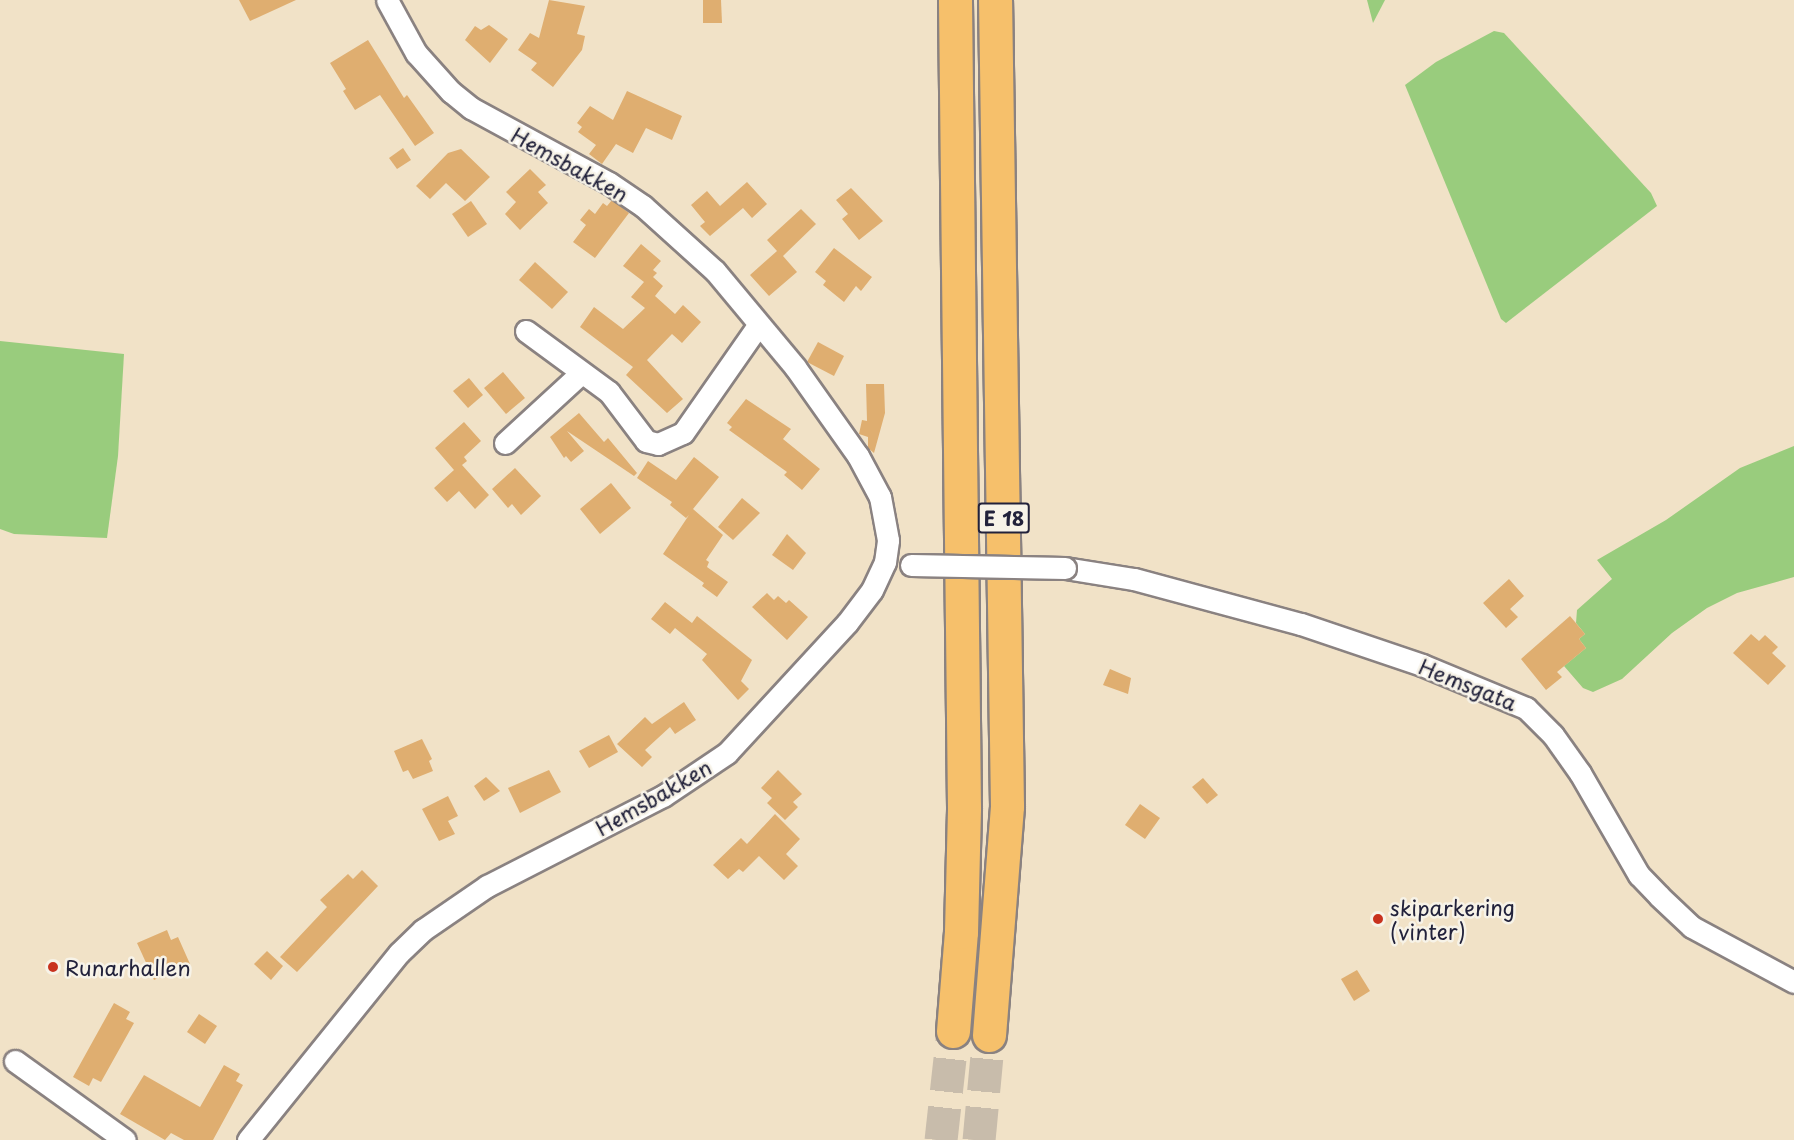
<!DOCTYPE html>
<html>
<head>
<meta charset="utf-8">
<style>
  body { margin:0 }
  #map { position:relative; width:1794px; height:1140px; overflow:hidden; background:#f1e2c7; font-family:"Playpen Sans",sans-serif }
  div>[style] { position:absolute }
  .green>* { inset:0; background:#99cc7d }
  .building>* { inset:0; background:#dfae70 }
  .motorway-tunnel>* { height:33px; margin-top:-16.5px; transform-origin:0; background:repeating-linear-gradient(90deg,#c8bcab 0 33px,transparent 0 49px) }
  .roads { filter:drop-shadow(2px 0 #8a8281) drop-shadow(-2px 0 #8a8281) drop-shadow(0 2px #8a8281) drop-shadow(0 -2px #8a8281) }
  .minor>* { height:21px; margin:-10.5px; padding:0 10.5px; transform-origin:10.5px; border-radius:10.5px; background:#fff }
  .motorway>* { height:33px; margin:-16.5px; padding:0 16.5px; transform-origin:16.5px; border-radius:16.5px; background:#f6c06b }
  .bridges { filter:drop-shadow(2px 0 #8a8281) drop-shadow(-2px 0 #8a8281) drop-shadow(0 2px #8a8281) drop-shadow(0 -2px #8a8281) }
  .minor-bridge>* { height:21px; margin:-10.5px; padding:0 10.5px; transform-origin:10.5px; border-radius:10.5px; background:#fff }
  .dots>* { width:16px; height:16px; translate:-50% -50%; box-sizing:border-box; border:3px solid #f7f3e8; border-radius:50% }
  span { translate:-50% -50%; white-space:nowrap; text-align:center; line-height:1.15; -webkit-text-stroke:5px #f7f3e8; paint-order:stroke }
  .shield-label span { padding:2px 4px; background:#f7f3e8; border:2px solid; border-radius:4px; -webkit-text-stroke-width:0 }
  .shield-label { font-size:20px; color:#22223b; font-weight:700 }
  .street-label { font-size:21px; color:#22223b }
  .poi-label { font-size:21px; color:#22223b }
  .left { translate:0 -50%; text-align:left }
</style>
</head>
<body>
<div id="map">
  <div class="green">
    <i style="clip-path:polygon(1367px 0,1385px 0,1373px 23px)"></i>
    <i style="clip-path:polygon(1494px 31px,1504px 33px,1651px 193px,1657px 206px,1506px 323px,1501px 319px,1405px 85px,1436px 62px)"></i>
    <i style="clip-path:polygon(0 341px,124px 354px,118px 456px,107px 538px,14px 534px,0 529px)"></i>
    <i style="clip-path:polygon(1794px 446px,1794px 577px,1737px 593px,1707px 608px,1672px 633px,1622px 679px,1593px 692px,1583px 688px,1564px 666px,1586px 648px,1579px 639px,1585px 634px,1576px 623px,1577px 610px,1612px 579px,1597px 560px,1666px 520px,1740px 468px)"></i>
  </div>
  <div class="building">
    <i style="clip-path:polygon(239px 0,296px 0,250px 21px)"></i>
    <i style="clip-path:polygon(549px 0,585px 6px,577px 34px,585px 36px,582px 50px,553px 87px,531px 70px,537px 63px,518px 50px,530px 33px,539px 38px)"></i>
    <i style="clip-path:polygon(703px 0,721px 0,722px 23px,703px 23px)"></i>
    <i style="clip-path:polygon(489px 25px,508px 39px,490px 63px,465px 40px,475px 26px,481px 30px)"></i>
    <i style="clip-path:polygon(368px 40px,404px 98px,407px 95px,434px 133px,415px 146px,380px 95px,355px 110px,343px 91px,346px 89px,330px 63px)"></i>
    <i style="clip-path:polygon(627px 91px,682px 116px,672px 140px,646px 128px,633px 153px,616px 144px,602px 164px,589px 154px,596px 145px,578px 132px,582px 127px,577px 123px,590px 106px,613px 120px)"></i>
    <i style="clip-path:polygon(403px 148px,411px 160px,397px 169px,389px 158px)"></i>
    <i style="clip-path:polygon(461px 149px,490px 177px,465px 201px,446px 183px,430px 199px,416px 186px,448px 153px)"></i>
    <i style="clip-path:polygon(530px 169px,546px 185px,538px 192px,548px 203px,520px 230px,505px 214px,516px 202px,506px 192px)"></i>
    <i style="clip-path:polygon(747px 182px,767px 204px,752px 218px,743px 208px,710px 236px,700px 226px,705px 222px,691px 205px,707px 191px,720px 206px)"></i>
    <i style="clip-path:polygon(851px 188px,883px 221px,859px 240px,842px 219px,848px 214px,836px 200px)"></i>
    <i style="clip-path:polygon(612px 200px,629px 213px,595px 258px,573px 242px,586px 225px,580px 220px,589px 209px,595px 214px,603px 203px,607px 206px)"></i>
    <i style="clip-path:polygon(471px 201px,487px 224px,468px 237px,452px 214px)"></i>
    <i style="clip-path:polygon(801px 209px,816px 224px,783px 256px,797px 272px,769px 296px,750px 275px,777px 251px,767px 240px)"></i>
    <i style="clip-path:polygon(641px 244px,661px 261px,653px 270px,657px 273px,653px 277px,663px 286px,655px 296px,675px 314px,683px 305px,701px 322px,682px 343px,672px 334px,647px 360px,683px 399px,667px 413px,626px 375px,633px 367px,580px 327px,594px 307px,623px 329px,645px 308px,631px 297px,644px 282px,623px 266px)"></i>
    <i style="clip-path:polygon(834px 248px,872px 277px,861px 291px,856px 286px,844px 302px,823px 285px,826px 281px,815px 272px)"></i>
    <i style="clip-path:polygon(535px 262px,568px 292px,552px 309px,519px 280px)"></i>
    <i style="clip-path:polygon(818px 342px,844px 356px,834px 376px,807px 362px)"></i>
    <i style="clip-path:polygon(503px 372px,525px 398px,506px 414px,484px 388px)"></i>
    <i style="clip-path:polygon(469px 378px,483px 395px,468px 408px,453px 391px)"></i>
    <i style="clip-path:polygon(866px 384px,884px 384px,885px 413px,874px 453px,868px 448px,868px 437px,859px 434px,862px 420px,867px 421px)"></i>
    <i style="clip-path:polygon(746px 399px,791px 429px,783px 439px,820px 469px,802px 490px,784px 475px,787px 472px,729px 430px,732px 427px,727px 423px)"></i>
    <i style="clip-path:polygon(579px 413px,604px 442px,608px 438px,637px 473px,634px 476px,567px 431px,584px 451px,571px 462px,566px 456px,564px 458px,550px 437px)"></i>
    <i style="clip-path:polygon(464px 422px,481px 441px,464px 457px,467px 461px,462px 465px,489px 495px,475px 509px,459px 491px,447px 502px,434px 488px,454px 470px,435px 448px)"></i>
    <i style="clip-path:polygon(694px 457px,719px 477px,693px 509px,723px 535px,706px 560px,709px 562px,707px 567px,728px 582px,717px 597px,702px 586px,704px 583px,663px 554px,689px 515px,686px 518px,670px 505px,672px 502px,637px 478px,648px 461px,676px 480px)"></i>
    <i style="clip-path:polygon(515px 468px,541px 496px,521px 515px,512px 504px,508px 508px,492px 489px)"></i>
    <i style="clip-path:polygon(611px 483px,631px 508px,600px 534px,580px 509px)"></i>
    <i style="clip-path:polygon(742px 498px,760px 513px,733px 540px,718px 527px)"></i>
    <i style="clip-path:polygon(787px 534px,806px 553px,793px 570px,772px 555px)"></i>
    <i style="clip-path:polygon(1509px 579px,1524px 596px,1510px 609px,1518px 617px,1506px 628px,1483px 603px)"></i>
    <i style="clip-path:polygon(767px 593px,774px 600px,778px 596px,786px 603px,789px 600px,808px 617px,787px 640px,752px 607px)"></i>
    <i style="clip-path:polygon(665px 602px,692px 623px,697px 616px,752px 660px,741px 681px,749px 689px,738px 700px,702px 660px,707px 654px,675px 628px,670px 634px,651px 619px)"></i>
    <i style="clip-path:polygon(1570px 616px,1585px 634px,1579px 639px,1586px 648px,1557px 672px,1562px 677px,1546px 690px,1521px 659px)"></i>
    <i style="clip-path:polygon(1751px 634px,1759px 641px,1765px 635px,1778px 647px,1772px 653px,1786px 666px,1768px 685px,1733px 653px)"></i>
    <i style="clip-path:polygon(1110px 669px,1131px 678px,1128px 694px,1103px 685px)"></i>
    <i style="clip-path:polygon(684px 702px,696px 720px,675px 734px,670px 727px,645px 750px,652px 757px,642px 767px,617px 744px,645px 717px,652px 724px)"></i>
    <i style="clip-path:polygon(609px 735px,618px 752px,589px 768px,579px 751px)"></i>
    <i style="clip-path:polygon(422px 739px,432px 759px,429px 761px,433px 771px,413px 779px,408px 770px,403px 772px,394px 751px)"></i>
    <i style="clip-path:polygon(549px 770px,561px 792px,520px 813px,508px 788px)"></i>
    <i style="clip-path:polygon(778px 770px,802px 794px,793px 802px,798px 807px,785px 820px,767px 803px,772px 798px,761px 788px)"></i>
    <i style="clip-path:polygon(486px 777px,500px 791px,484px 801px,474px 786px)"></i>
    <i style="clip-path:polygon(1203px 778px,1218px 795px,1207px 804px,1192px 787px)"></i>
    <i style="clip-path:polygon(448px 796px,458px 816px,448px 821px,455px 834px,439px 841px,422px 809px)"></i>
    <i style="clip-path:polygon(1140px 804px,1160px 818px,1145px 839px,1125px 825px)"></i>
    <i style="clip-path:polygon(775px 814px,800px 839px,786px 854px,798px 866px,784px 880px,759px 856px,743px 872px,739px 869px,728px 879px,713px 865px,741px 838px,747px 844px)"></i>
    <i style="clip-path:polygon(362px 870px,378px 886px,297px 972px,280px 957px,327px 907px,320px 900px,348px 874px,353px 879px)"></i>
    <i style="clip-path:polygon(167px 930px,171px 940px,178px 937px,190px 964px,154px 980px,137px 943px)"></i>
    <i style="clip-path:polygon(267px 951px,283px 966px,271px 980px,254px 964px)"></i>
    <i style="clip-path:polygon(1357px 970px,1370px 991px,1354px 1001px,1341px 979px)"></i>
    <i style="clip-path:polygon(114px 1003px,130px 1012px,126px 1019px,134px 1023px,101px 1082px,93px 1078px,89px 1086px,73px 1077px)"></i>
    <i style="clip-path:polygon(199px 1014px,217px 1026px,205px 1044px,187px 1032px)"></i>
    <i style="clip-path:polygon(224px 1065px,240px 1074px,236px 1081px,243px 1085px,213px 1140px,184px 1140px,171px 1133px,165px 1140px,120px 1114px,144px 1075px,200px 1107px)"></i>
  </div>
  <div class="motorway-tunnel">
    <i style="left:941px;top:1140px;width:110px;rotate:-83.7deg"></i>
    <i style="left:979px;top:1140px;width:105px;rotate:-84.6deg"></i>
  </div>
  <div class="roads">
    <div class="minor">
      <i style="left:526px;top:331px;width:103px;rotate:36.3deg"></i>
      <i style="left:609px;top:392px;width:61px;rotate:52.9deg"></i>
      <i style="left:646px;top:441px;width:12px;rotate:14deg"></i>
      <i style="left:658px;top:444px;width:27px;rotate:-24deg"></i>
      <i style="left:683px;top:433px;width:129px;rotate:-55.1deg"></i>
      <i style="left:505px;top:443px;width:103px;rotate:-42.6deg"></i>
      <i style="left:1065px;top:568px;width:70px;rotate:9.1deg"></i>
      <i style="left:1134px;top:579px;width:173px;rotate:15.1deg"></i>
      <i style="left:1301px;top:624px;width:128px;rotate:18.7deg"></i>
      <i style="left:1422px;top:665px;width:113px;rotate:22.5deg"></i>
      <i style="left:1526px;top:708px;width:38px;rotate:45deg"></i>
      <i style="left:1553px;top:735px;width:47px;rotate:54.6deg"></i>
      <i style="left:1580px;top:773px;width:118px;rotate:60deg"></i>
      <i style="left:1639px;top:875px;width:29px;rotate:46deg"></i>
      <i style="left:1659px;top:896px;width:45px;rotate:43.2deg"></i>
      <i style="left:1692px;top:927px;width:116px;rotate:28.3deg"></i>
      <i style="left:15px;top:1061px;width:135px;rotate:35.7deg"></i>
      <i style="left:248px;top:1140px;width:240px;rotate:-51.1deg"></i>
      <i style="left:399px;top:953px;width:33px;rotate:-44deg"></i>
      <i style="left:423px;top:930px;width:78px;rotate:-34.5deg"></i>
      <i style="left:487px;top:886px;width:198px;rotate:-27.1deg"></i>
      <i style="left:663px;top:796px;width:77px;rotate:-33.9deg"></i>
      <i style="left:727px;top:753px;width:177px;rotate:-47.3deg"></i>
      <i style="left:847px;top:623px;width:41px;rotate:-52.9deg"></i>
      <i style="left:872px;top:590px;width:31px;rotate:-65deg"></i>
      <i style="left:885px;top:562px;width:22px;rotate:-82deg"></i>
      <i style="left:888px;top:540px;width:44px;rotate:-100.5deg"></i>
      <i style="left:880px;top:497px;width:47px;rotate:-118.2deg"></i>
      <i style="left:858px;top:456px;width:109px;rotate:-125.3deg"></i>
      <i style="left:795px;top:367px;width:125px;rotate:-129.8deg"></i>
      <i style="left:715px;top:271px;width:97px;rotate:-137.9deg"></i>
      <i style="left:643px;top:206px;width:41px;rotate:-145.9deg"></i>
      <i style="left:609px;top:183px;width:157px;rotate:-151.5deg"></i>
      <i style="left:471px;top:108px;width:26px;rotate:-141deg"></i>
      <i style="left:451px;top:92px;width:52px;rotate:-131.9deg"></i>
      <i style="left:416px;top:53px;width:60px;rotate:-118.7deg"></i>
    </div>
    <div class="motorway">
      <i style="left:953px;top:1031px;width:99px;rotate:-85.4deg"></i>
      <i style="left:961px;top:932px;width:125px;rotate:-88.6deg"></i>
      <i style="left:964px;top:807px;width:807px;rotate:-90.64deg"></i>
      <i style="left:989px;top:1035px;width:230px;rotate:-85.5deg"></i>
      <i style="left:1007px;top:806px;width:806px;rotate:-90.85deg"></i>
    </div>
  </div>
  <div class="bridges">
    <div class="minor-bridge">
      <i style="left:911px;top:565px;width:154px;rotate:1.1deg"></i>
    </div>
  </div>
  <div class="dots">
    <i style="left:1378px;top:919px;background:#c8321e"></i>
    <i style="left:53px;top:967px;background:#c8321e"></i>
  </div>
  <div class="shield-label">
    <span style="left:1004px;top:518px">E 18</span>
  </div>
  <div class="street-label">
    <span style="left:570px;top:164px;rotate:29deg">Hemsbakken</span>
    <span style="left:1468px;top:684px;rotate:22deg">Hemsgata</span>
    <span style="left:653px;top:797px;rotate:-30deg">Hemsbakken</span>
  </div>
  <div class="poi-label">
    <span class="left" style="left:1390px;top:919px">skiparkering<br>(vinter)</span>
    <span class="left" style="left:65px;top:967px">Runarhallen</span>
  </div>
</div>
</body>
</html>
